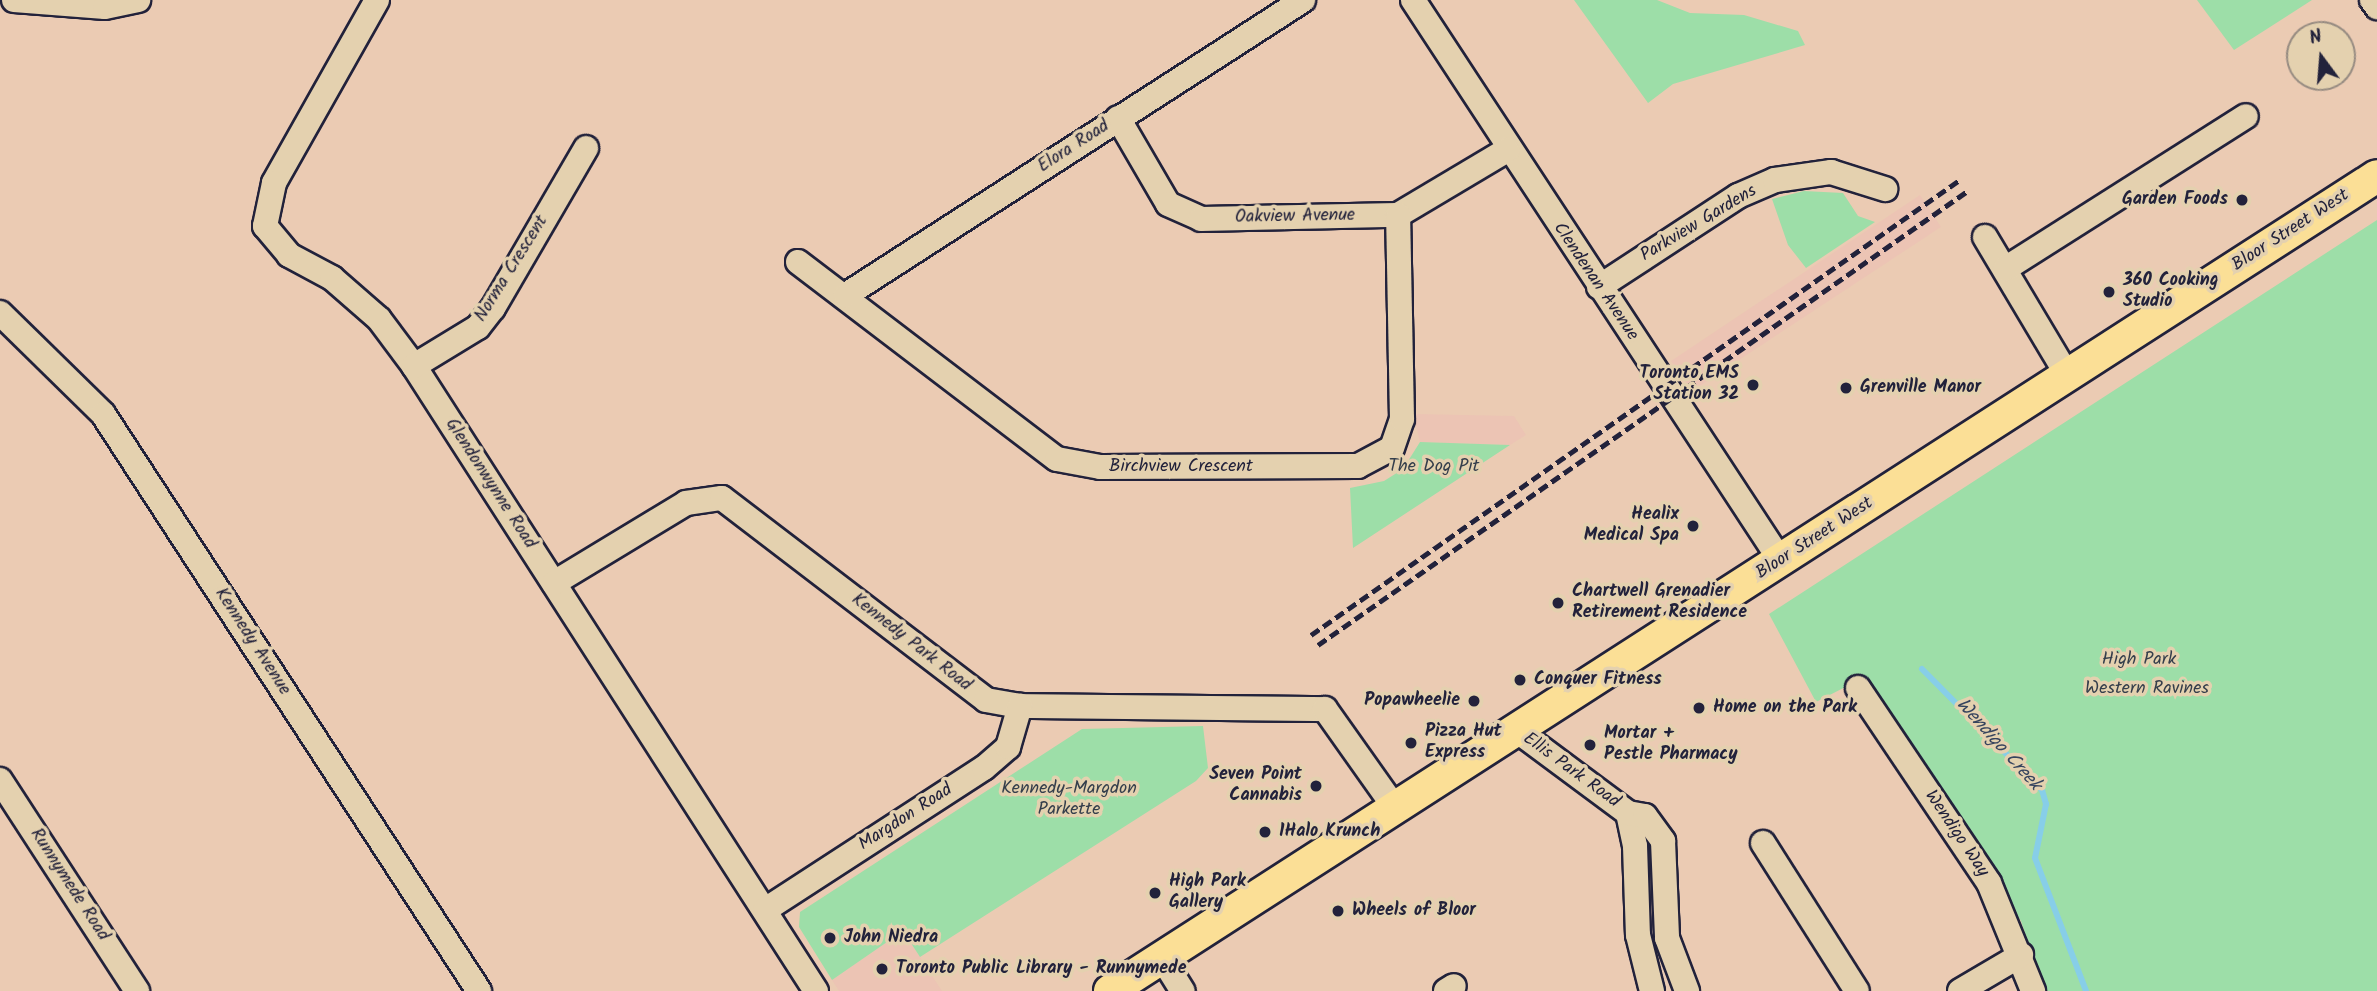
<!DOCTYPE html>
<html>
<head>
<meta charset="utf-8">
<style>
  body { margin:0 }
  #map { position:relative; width:2377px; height:991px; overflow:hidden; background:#ebcbb3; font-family:Kalam,sans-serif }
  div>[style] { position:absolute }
  .built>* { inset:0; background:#ecc4b4 }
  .green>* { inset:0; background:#9ddea8 }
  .stream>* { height:6px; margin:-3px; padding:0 3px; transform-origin:3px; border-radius:3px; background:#87cee8 }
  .roads { filter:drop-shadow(2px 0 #22223b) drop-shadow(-2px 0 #22223b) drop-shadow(0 2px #22223b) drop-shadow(0 -2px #22223b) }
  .minor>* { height:24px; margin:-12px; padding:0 12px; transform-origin:12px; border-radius:12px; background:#e4d1af }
  .major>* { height:32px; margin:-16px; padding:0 16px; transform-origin:16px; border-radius:16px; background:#fbdf96 }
  .rail>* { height:5px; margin-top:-2.5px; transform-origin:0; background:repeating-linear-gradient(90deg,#22223b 0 10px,transparent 0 15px) }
  .dots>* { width:19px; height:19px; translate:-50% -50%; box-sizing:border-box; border:4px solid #e4d1af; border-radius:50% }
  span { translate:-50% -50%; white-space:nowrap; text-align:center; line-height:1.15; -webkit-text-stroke:7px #e4d1af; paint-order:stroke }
  .street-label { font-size:18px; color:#22223b }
  .poi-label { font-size:18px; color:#22223b; font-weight:700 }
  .right { translate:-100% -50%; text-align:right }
  .left { translate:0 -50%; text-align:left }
  .park-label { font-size:18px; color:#343e4b }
  .water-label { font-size:19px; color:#36445e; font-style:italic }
  .north { position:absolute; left:2286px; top:21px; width:70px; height:70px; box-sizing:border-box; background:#e4d1af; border:2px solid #968b81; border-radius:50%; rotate:344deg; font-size:19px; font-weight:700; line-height:28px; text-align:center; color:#22223b }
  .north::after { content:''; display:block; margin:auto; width:24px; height:32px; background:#22223b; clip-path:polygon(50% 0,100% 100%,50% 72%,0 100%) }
</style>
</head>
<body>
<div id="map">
  <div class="built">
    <i style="clip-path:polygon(1920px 195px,1941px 227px,1692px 391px,1671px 361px)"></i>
    <i style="clip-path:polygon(1413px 414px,1514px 416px,1526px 435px,1510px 445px,1420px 442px)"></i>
    <i style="clip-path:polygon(903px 931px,942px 991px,839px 991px,832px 980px)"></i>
  </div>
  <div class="green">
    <i style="clip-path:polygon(1574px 0,1657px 0,1690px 13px,1744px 15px,1798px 31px,1805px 45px,1673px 84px,1648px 103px)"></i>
    <i style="clip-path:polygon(2197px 0,2312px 0,2234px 50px)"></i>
    <i style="clip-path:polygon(1804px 191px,1843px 193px,1858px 216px,1875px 222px,1806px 268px,1788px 245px,1772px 199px)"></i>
    <i style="clip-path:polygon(2377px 220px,2377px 991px,2044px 991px,2021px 921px,1861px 679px,1816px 702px,1769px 614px)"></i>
    <i style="clip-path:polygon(1420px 442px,1510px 445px,1353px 548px,1350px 488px,1384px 481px,1403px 469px)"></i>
    <i style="clip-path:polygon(1203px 726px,1208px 768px,1196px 781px,920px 957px,903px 931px,832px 980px,799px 927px,800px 912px,1082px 729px)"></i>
  </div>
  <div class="stream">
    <i style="left:1922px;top:669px;width:170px;rotate:45.2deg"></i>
    <i style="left:2042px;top:790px;width:15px;rotate:74deg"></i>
    <i style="left:2046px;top:804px;width:55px;rotate:101.5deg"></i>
    <i style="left:2035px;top:858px;width:142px;rotate:69deg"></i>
  </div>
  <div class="roads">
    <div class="minor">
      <i style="left:14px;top:0;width:91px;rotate:4.4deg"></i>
      <i style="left:105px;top:7px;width:34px;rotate:-12deg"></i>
      <i style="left:377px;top:0;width:210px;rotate:119.4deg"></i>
      <i style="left:274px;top:183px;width:44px;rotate:101.8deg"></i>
      <i style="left:265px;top:226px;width:38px;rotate:50deg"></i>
      <i style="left:289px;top:255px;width:49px;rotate:28.1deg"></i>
      <i style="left:332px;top:278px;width:62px;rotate:41.1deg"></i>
      <i style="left:379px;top:319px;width:59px;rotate:53.3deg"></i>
      <i style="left:414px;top:366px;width:743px;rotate:57.25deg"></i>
      <i style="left:1413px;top:0;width:671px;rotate:56.74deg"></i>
      <i style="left:2372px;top:0;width:9px;rotate:54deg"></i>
      <i style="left:1118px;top:118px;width:99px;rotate:59.8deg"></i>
      <i style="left:1168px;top:204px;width:36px;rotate:24deg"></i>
      <i style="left:1201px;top:219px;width:197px;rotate:-1.2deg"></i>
      <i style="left:1398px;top:215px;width:127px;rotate:-30.8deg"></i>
      <i style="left:1985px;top:237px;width:162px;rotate:59.2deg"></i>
      <i style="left:798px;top:262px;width:325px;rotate:37.3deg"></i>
      <i style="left:1057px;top:459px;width:44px;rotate:10.5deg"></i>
      <i style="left:1100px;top:467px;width:258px;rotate:-0.2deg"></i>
      <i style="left:1358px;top:466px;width:38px;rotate:-28deg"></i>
      <i style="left:1392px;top:448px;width:31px;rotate:-71deg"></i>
      <i style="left:1402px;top:419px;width:204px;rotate:-91.1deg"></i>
      <i style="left:2005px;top:269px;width:285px;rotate:-32.4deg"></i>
      <i style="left:1599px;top:287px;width:166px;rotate:-33.2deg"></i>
      <i style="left:1738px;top:196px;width:40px;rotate:-23.4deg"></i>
      <i style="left:1775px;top:180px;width:57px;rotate:-8.1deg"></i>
      <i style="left:1831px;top:172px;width:57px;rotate:17.5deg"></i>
      <i style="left:846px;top:295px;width:544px;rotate:-32.84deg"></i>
      <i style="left:0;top:313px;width:144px;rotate:44.4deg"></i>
      <i style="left:103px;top:414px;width:689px;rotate:56.91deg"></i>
      <i style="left:414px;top:366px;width:75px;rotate:-31.4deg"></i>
      <i style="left:478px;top:327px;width:24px;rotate:-52deg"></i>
      <i style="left:493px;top:308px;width:185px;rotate:-59.8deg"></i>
      <i style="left:554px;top:583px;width:154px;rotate:-31.2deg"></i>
      <i style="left:686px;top:503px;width:36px;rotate:-8deg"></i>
      <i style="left:722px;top:498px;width:332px;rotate:37.4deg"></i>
      <i style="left:986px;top:700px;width:35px;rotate:10deg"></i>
      <i style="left:1020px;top:706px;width:305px;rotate:0.6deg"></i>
      <i style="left:1325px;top:709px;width:121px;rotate:54.7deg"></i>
      <i style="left:1858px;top:688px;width:235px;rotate:56.1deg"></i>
      <i style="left:1989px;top:883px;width:117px;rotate:67.8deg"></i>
      <i style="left:1515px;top:729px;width:141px;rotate:36.6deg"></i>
      <i style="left:1628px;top:813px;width:34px;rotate:78deg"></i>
      <i style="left:1635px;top:846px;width:89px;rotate:88.1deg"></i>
      <i style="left:1638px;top:935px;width:58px;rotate:76deg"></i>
      <i style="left:0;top:780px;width:252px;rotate:57deg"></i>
      <i style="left:1628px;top:813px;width:17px;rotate:10deg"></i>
      <i style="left:1645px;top:816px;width:31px;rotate:54deg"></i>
      <i style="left:1663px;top:841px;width:97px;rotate:87.6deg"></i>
      <i style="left:1667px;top:938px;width:57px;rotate:69.3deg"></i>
      <i style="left:1763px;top:843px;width:175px;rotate:57.6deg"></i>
      <i style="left:765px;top:910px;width:261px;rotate:-33deg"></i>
      <i style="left:984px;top:768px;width:32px;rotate:-41deg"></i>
      <i style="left:1008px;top:747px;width:43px;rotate:-73.7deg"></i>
      <i style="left:1162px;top:958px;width:39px;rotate:58deg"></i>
      <i style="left:1446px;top:991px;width:9px;rotate:-32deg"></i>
      <i style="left:1960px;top:991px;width:71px;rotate:-30.5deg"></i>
    </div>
    <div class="major">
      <i style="left:1110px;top:991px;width:1506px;rotate:-32.75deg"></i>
    </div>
  </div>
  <div class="rail">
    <i style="left:1311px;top:635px;width:794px;rotate:-35.05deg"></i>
    <i style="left:1318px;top:645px;width:794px;rotate:-34.95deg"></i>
  </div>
  <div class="dots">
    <i style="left:2242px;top:200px;background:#22223b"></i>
    <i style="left:2109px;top:292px;background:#22223b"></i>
    <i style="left:1753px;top:385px;background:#22223b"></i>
    <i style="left:1846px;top:388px;background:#22223b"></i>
    <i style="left:1693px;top:526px;background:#22223b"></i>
    <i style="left:1558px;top:603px;background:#22223b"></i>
    <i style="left:1520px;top:680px;background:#22223b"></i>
    <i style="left:1474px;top:701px;background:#22223b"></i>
    <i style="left:1699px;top:708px;background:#22223b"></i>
    <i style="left:1411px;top:743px;background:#22223b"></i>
    <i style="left:1590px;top:745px;background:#22223b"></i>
    <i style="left:1316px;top:786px;background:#22223b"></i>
    <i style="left:1265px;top:832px;background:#22223b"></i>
    <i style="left:1155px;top:893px;background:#22223b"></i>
    <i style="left:1338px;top:911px;background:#22223b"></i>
    <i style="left:830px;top:938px;background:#22223b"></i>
    <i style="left:882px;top:969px;background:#22223b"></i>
  </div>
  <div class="street-label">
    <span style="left:1074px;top:147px;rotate:-33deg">Elora Road</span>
    <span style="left:1295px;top:217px;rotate:-1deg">Oakview Avenue</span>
    <span style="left:1699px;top:224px;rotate:-31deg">Parkview Gardens</span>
    <span style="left:2291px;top:231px;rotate:-33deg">Bloor Street West</span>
    <span style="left:512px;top:269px;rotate:-58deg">Norma Crescent</span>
    <span style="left:1595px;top:282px;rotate:56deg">Clendenan Avenue</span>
    <span style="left:1181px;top:467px">Birchview Crescent</span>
    <span style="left:490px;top:484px;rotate:57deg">Glendonwynne Road</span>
    <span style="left:1815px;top:539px;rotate:-33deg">Bloor Street West</span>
    <span style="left:252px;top:642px;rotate:57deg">Kennedy Avenue</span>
    <span style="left:911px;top:643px;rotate:38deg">Kennedy Park Road</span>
    <span style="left:1571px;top:771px;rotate:36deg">Ellis Park Road</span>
    <span style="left:906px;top:818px;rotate:-33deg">Margdon Road</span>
    <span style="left:1956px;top:834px;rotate:56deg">Wendigo Way</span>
    <span style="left:69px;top:885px;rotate:57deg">Runnymede Road</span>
  </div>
  <div class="poi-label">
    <span class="right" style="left:2228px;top:200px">Garden Foods</span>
    <span class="left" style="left:2123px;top:292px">360 Cooking<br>Studio</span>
    <span class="right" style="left:1739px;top:385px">Toronto EMS<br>Station 32</span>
    <span class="left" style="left:1860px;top:388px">Grenville Manor</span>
    <span class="right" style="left:1679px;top:526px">Healix<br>Medical Spa</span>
    <span class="left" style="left:1572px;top:603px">Chartwell Grenadier<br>Retirement Residence</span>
    <span class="left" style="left:1534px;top:680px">Conquer Fitness</span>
    <span class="right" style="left:1460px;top:701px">Popawheelie</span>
    <span class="left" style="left:1713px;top:708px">Home on the Park</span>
    <span class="left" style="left:1425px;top:743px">Pizza Hut<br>Express</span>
    <span class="left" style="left:1604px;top:745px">Mortar +<br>Pestle Pharmacy</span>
    <span class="right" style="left:1302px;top:786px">Seven Point<br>Cannabis</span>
    <span class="left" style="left:1279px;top:832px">1Halo Krunch</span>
    <span class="left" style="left:1169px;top:893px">High Park<br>Gallery</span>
    <span class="left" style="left:1352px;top:911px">Wheels of Bloor</span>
    <span class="left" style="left:844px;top:938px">John Niedra</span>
    <span class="left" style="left:896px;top:969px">Toronto Public Library - Runnymede</span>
  </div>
  <div class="park-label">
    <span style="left:1434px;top:467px">The Dog Pit</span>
    <span style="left:2139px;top:660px">High Park</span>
    <span style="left:2147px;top:689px">Western Ravines</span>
    <span style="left:1069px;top:800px">Kennedy-Margdon<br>Parkette</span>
  </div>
  <div class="water-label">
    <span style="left:1998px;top:745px;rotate:48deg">Wendigo Creek</span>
  </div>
  <div class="north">N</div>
</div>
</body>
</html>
